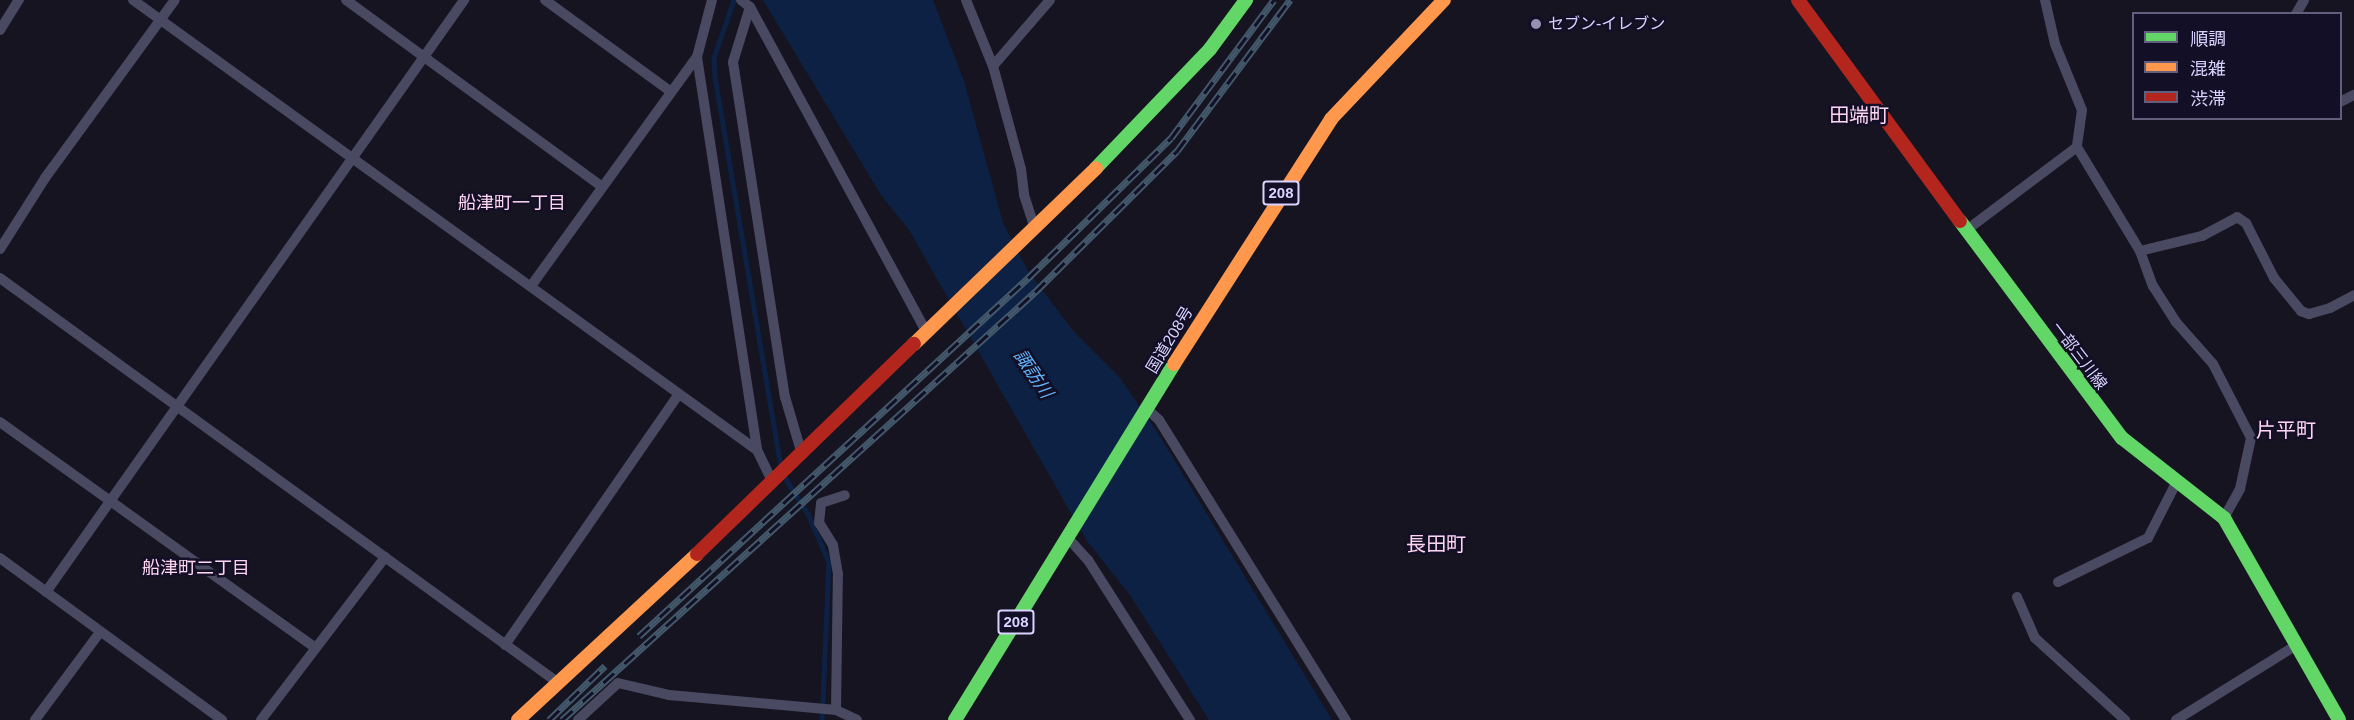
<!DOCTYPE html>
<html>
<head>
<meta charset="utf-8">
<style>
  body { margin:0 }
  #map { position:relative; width:2354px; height:720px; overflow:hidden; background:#161421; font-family:Arial,"Noto Sans JP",sans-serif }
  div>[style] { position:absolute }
  .water>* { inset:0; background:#0d2144 }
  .stream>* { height:4.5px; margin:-2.25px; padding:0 2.25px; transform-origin:2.25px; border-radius:2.25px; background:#0d2144 }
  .street>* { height:10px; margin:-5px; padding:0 5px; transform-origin:5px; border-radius:5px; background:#4a4962 }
  .fast>* { height:14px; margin:-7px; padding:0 7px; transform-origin:7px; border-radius:7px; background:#63d668 }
  .slow>* { height:14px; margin:-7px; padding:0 7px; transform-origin:7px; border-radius:7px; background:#ff974d }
  .jam>* { height:14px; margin:-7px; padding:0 7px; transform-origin:7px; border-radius:7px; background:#b3261e }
  .rail>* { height:7px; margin-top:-3.5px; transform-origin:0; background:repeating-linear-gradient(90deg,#130f26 0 14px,#43596b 0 28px); box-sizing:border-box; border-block:2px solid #43596b }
  .dots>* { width:16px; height:16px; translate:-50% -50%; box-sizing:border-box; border:3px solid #130f26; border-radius:50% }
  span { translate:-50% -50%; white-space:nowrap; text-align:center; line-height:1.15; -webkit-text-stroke:5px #130f26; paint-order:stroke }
  .shield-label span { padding:2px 4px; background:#130f26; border:2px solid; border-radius:4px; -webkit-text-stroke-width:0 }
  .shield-label { font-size:15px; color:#d9d4ff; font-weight:700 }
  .poi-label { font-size:16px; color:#d9d4ff }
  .left { translate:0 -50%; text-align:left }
  .street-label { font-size:16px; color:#d9d4ff }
  .neighbourhood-label { font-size:18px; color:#ffd6f0 }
  .water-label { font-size:18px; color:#62b6ff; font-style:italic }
  .quarter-label { font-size:20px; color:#ffd6f0 }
  .legend { position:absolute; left:2132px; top:12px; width:210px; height:108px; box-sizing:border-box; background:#130f26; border:2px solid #625e7d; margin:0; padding:8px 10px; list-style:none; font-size:18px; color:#d9d4ff }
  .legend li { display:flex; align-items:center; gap:12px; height:30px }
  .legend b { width:30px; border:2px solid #625e7d }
</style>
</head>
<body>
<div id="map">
  <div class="water">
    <i style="clip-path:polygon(763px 0,933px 0,964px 81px,1003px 223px,1028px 271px,1074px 332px,1120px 378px,1156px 430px,1332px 720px,1209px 720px,1130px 595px,1087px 541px,909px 230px,881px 195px)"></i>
  </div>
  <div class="stream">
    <i style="left:734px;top:0;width:61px;rotate:109deg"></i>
    <i style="left:714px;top:58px;width:19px;rotate:87deg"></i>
    <i style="left:715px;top:77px;width:397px;rotate:80.4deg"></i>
    <i style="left:784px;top:476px;width:45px;rotate:57.7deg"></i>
    <i style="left:808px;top:514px;width:52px;rotate:66.4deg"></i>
    <i style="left:829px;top:562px;width:158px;rotate:92.5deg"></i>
  </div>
  <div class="street">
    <i style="left:133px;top:0;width:769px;rotate:35.8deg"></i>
    <i style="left:346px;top:0;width:317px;rotate:36.1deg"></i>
    <i style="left:545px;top:0;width:155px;rotate:36.1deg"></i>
    <i style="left:712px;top:0;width:59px;rotate:104.7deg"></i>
    <i style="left:697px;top:57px;width:398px;rotate:81.3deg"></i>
    <i style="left:757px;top:450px;width:32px;rotate:64deg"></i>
    <i style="left:741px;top:0;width:11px;rotate:38deg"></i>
    <i style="left:750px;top:7px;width:371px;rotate:61.5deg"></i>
    <i style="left:966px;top:0;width:71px;rotate:67.8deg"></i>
    <i style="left:993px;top:66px;width:107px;rotate:74.8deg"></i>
    <i style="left:1021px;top:169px;width:26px;rotate:83deg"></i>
    <i style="left:1024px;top:195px;width:35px;rotate:72deg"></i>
    <i style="left:2045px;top:0;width:45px;rotate:77.2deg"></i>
    <i style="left:2055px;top:44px;width:71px;rotate:67.8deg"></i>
    <i style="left:2082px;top:110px;width:37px;rotate:98deg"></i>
    <i style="left:2077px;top:147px;width:122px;rotate:58.8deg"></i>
    <i style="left:2140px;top:251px;width:37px;rotate:70deg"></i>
    <i style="left:2153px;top:286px;width:43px;rotate:57.4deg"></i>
    <i style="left:2176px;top:322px;width:56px;rotate:48.6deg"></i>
    <i style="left:2213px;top:364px;width:83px;rotate:62.8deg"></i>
    <i style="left:2251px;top:438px;width:52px;rotate:102.2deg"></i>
    <i style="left:2240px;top:489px;width:33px;rotate:119deg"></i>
    <i style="left:750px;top:7px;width:58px;rotate:107.2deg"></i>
    <i style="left:733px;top:62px;width:339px;rotate:81.2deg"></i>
    <i style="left:785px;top:397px;width:56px;rotate:73.5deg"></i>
    <i style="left:2296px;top:14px;width:16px;rotate:-60deg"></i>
    <i style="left:0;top:30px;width:36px;rotate:-58deg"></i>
    <i style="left:993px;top:66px;width:87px;rotate:-49.2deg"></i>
    <i style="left:2340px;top:102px;width:16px;rotate:-27deg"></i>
    <i style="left:1968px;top:229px;width:136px;rotate:-37deg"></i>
    <i style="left:0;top:249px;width:84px;rotate:-57.6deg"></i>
    <i style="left:45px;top:178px;width:220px;rotate:-53.9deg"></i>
    <i style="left:2140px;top:251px;width:64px;rotate:-13.6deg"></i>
    <i style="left:2202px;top:236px;width:40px;rotate:-28deg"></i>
    <i style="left:2237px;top:217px;width:11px;rotate:34deg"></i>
    <i style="left:2246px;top:223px;width:62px;rotate:63deg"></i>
    <i style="left:2274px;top:278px;width:43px;rotate:50.7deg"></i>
    <i style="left:2301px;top:311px;width:9px;rotate:21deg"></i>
    <i style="left:2309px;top:314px;width:22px;rotate:-16deg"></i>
    <i style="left:2330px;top:308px;width:27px;rotate:-28deg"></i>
    <i style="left:0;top:278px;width:688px;rotate:35.95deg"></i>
    <i style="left:531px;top:286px;width:283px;rotate:-54.1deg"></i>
    <i style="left:1148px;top:410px;width:15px;rotate:42deg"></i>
    <i style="left:1159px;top:420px;width:354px;rotate:58.1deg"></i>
    <i style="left:0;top:422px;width:388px;rotate:35.6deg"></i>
    <i style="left:1068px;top:538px;width:30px;rotate:48deg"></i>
    <i style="left:1088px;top:560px;width:190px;rotate:57.5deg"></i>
    <i style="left:0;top:558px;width:275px;rotate:36.1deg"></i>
    <i style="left:2058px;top:582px;width:100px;rotate:-26.1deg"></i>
    <i style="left:2148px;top:538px;width:64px;rotate:-63deg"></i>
    <i style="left:46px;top:592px;width:725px;rotate:-54.77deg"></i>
    <i style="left:2017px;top:597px;width:45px;rotate:66.3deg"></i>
    <i style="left:2035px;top:638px;width:122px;rotate:42.3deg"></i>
    <i style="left:505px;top:645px;width:305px;rotate:-55.3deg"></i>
    <i style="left:836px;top:710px;width:136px;rotate:-89.2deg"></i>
    <i style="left:838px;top:574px;width:29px;rotate:-100deg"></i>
    <i style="left:833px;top:545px;width:26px;rotate:-122deg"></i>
    <i style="left:819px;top:523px;width:20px;rotate:-84deg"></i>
    <i style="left:821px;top:503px;width:25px;rotate:-18deg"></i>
    <i style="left:35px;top:720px;width:109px;rotate:-53.5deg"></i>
    <i style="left:261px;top:720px;width:205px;rotate:-52.7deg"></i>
    <i style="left:578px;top:720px;width:54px;rotate:-42.8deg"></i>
    <i style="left:618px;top:683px;width:52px;rotate:13.2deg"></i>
    <i style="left:669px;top:695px;width:168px;rotate:5.1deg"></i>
    <i style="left:836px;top:710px;width:23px;rotate:25deg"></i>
    <i style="left:2176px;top:720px;width:140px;rotate:-31.9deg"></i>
  </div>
  <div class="fast">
    <i style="left:1096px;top:168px;width:165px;rotate:-46.2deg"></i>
    <i style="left:1210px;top:49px;width:61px;rotate:-53.7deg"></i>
    <i style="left:1960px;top:221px;width:271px;rotate:53.3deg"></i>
    <i style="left:2122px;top:438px;width:130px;rotate:38.1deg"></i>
    <i style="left:2224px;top:518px;width:232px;rotate:60.3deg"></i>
    <i style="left:955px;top:720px;width:418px;rotate:-58.4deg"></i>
  </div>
  <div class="slow">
    <i style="left:914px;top:344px;width:253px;rotate:-44deg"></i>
    <i style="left:1174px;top:364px;width:291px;rotate:-57.3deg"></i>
    <i style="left:1331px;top:119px;width:164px;rotate:-46.5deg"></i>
    <i style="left:518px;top:720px;width:244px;rotate:-42.8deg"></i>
  </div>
  <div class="jam">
    <i style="left:1798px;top:0;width:274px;rotate:53.8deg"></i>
    <i style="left:697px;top:554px;width:302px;rotate:-44.1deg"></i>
  </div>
  <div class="rail">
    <i style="left:639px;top:636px;width:529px;rotate:-42.62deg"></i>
    <i style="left:1028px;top:278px;width:200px;rotate:-44.4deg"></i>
    <i style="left:1171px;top:138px;width:172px;rotate:-53.3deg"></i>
    <i style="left:549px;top:720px;width:78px;rotate:-44deg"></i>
    <i style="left:562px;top:720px;width:638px;rotate:-42.14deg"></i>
    <i style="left:1035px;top:292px;width:200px;rotate:-44.8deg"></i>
    <i style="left:1177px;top:151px;width:189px;rotate:-53.2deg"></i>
  </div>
  <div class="dots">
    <i style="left:1536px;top:24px;background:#9591b1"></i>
  </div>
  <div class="shield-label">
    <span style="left:1281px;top:193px">208</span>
    <span style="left:1016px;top:622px">208</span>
  </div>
  <div class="poi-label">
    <span class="left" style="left:1548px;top:24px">セブン-イレブン</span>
  </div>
  <div class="street-label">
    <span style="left:1170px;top:340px;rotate:-59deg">国道208号</span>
    <span style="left:2079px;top:356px;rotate:53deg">一部三川線</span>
  </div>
  <div class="neighbourhood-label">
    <span style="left:512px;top:203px">船津町一丁目</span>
    <span style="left:196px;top:568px">船津町二丁目</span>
  </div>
  <div class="water-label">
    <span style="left:1033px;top:374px;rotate:56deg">諏訪川</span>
  </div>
  <div class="quarter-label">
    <span style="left:1859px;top:115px">田端町</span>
    <span style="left:2286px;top:430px">片平町</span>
    <span style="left:1436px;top:544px">長田町</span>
  </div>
  <ul class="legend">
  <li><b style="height:8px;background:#63d668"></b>順調</li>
  <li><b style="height:8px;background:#ff974d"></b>混雑</li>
  <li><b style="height:8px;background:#b3261e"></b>渋滞</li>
  </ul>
</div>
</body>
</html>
